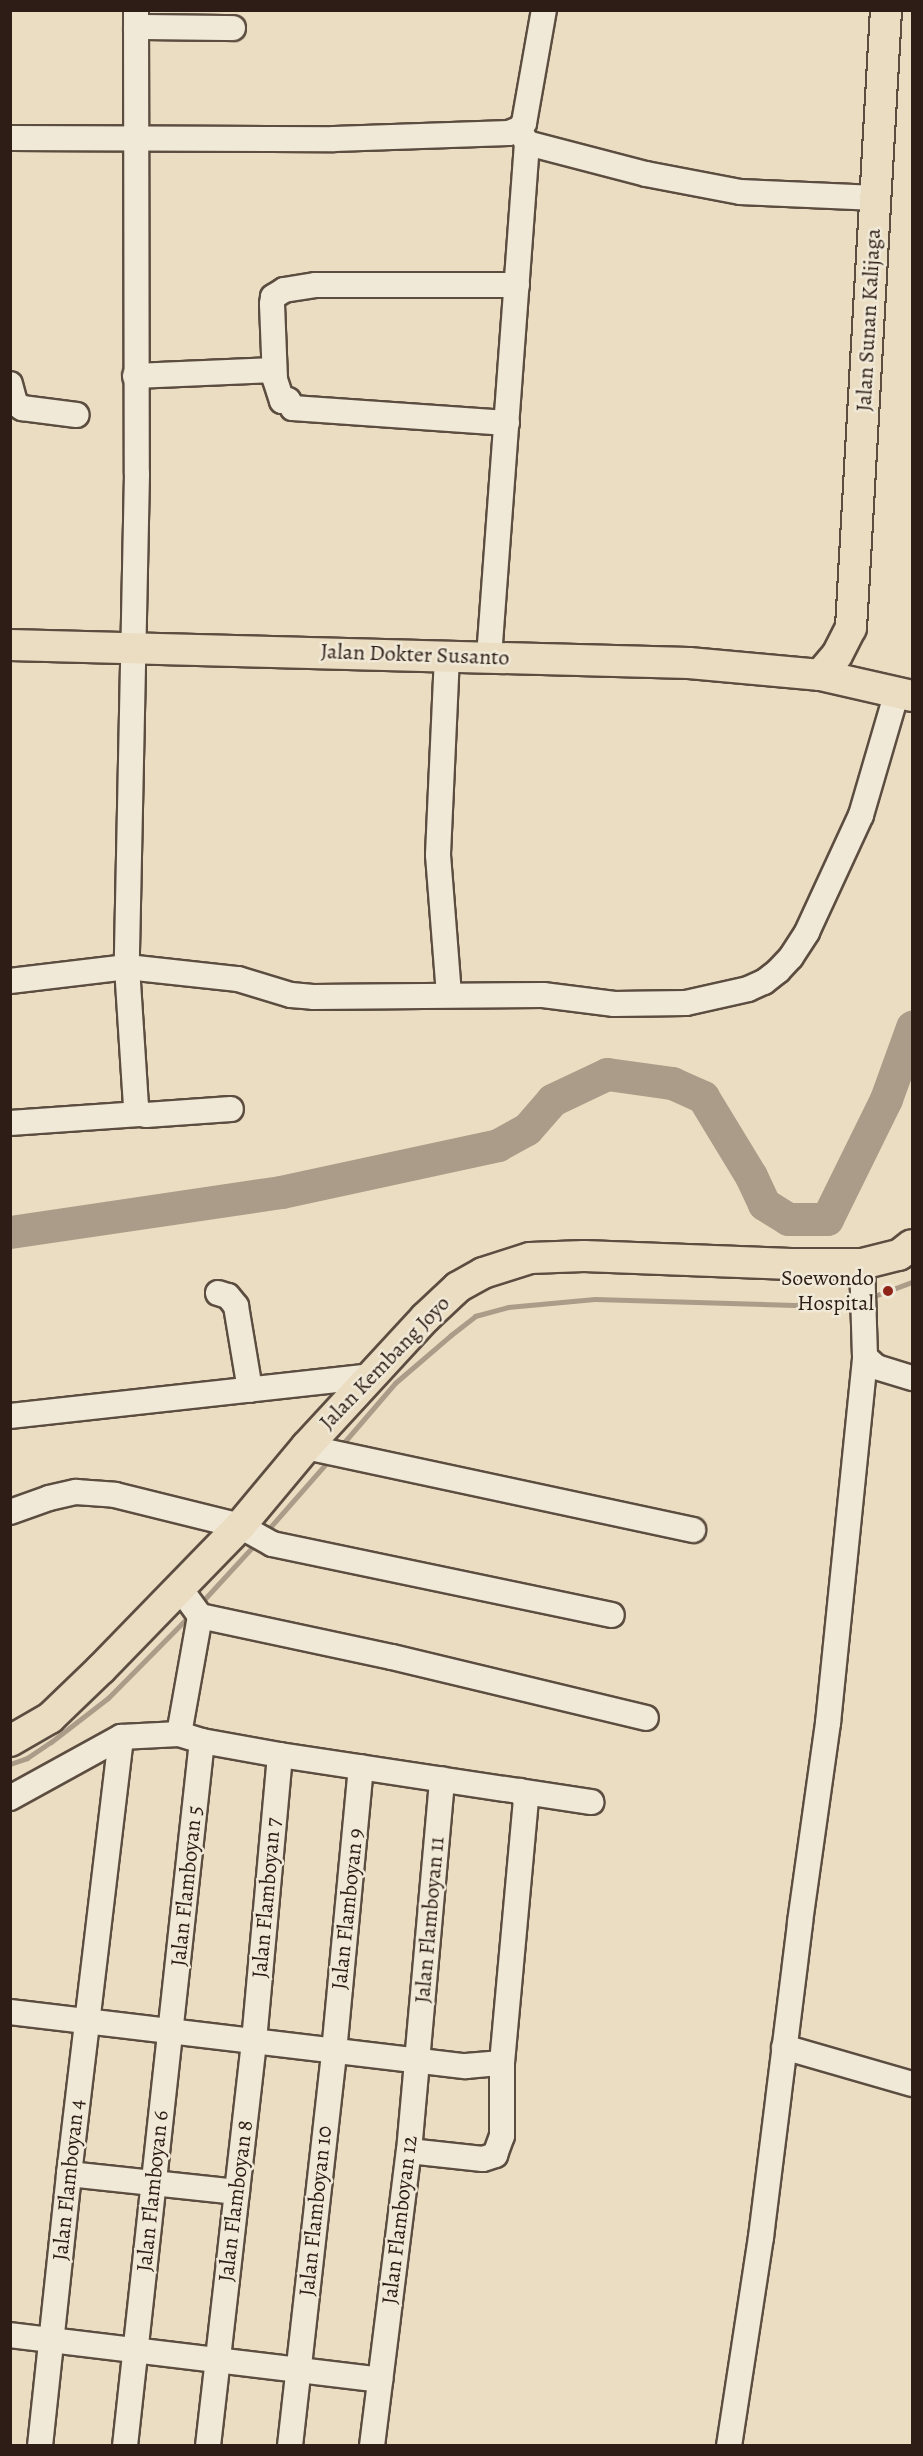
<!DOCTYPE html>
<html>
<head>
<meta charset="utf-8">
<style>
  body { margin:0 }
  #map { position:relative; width:923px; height:2456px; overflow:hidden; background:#eaddc2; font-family:Alegreya,serif }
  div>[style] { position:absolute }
  .stream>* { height:5px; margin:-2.5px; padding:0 2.5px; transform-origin:2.5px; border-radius:2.5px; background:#aa9c88 }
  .river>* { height:33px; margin:-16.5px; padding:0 16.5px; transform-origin:16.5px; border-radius:16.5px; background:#aa9c88 }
  .roads { filter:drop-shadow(2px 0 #5c4d41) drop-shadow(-2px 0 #5c4d41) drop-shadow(0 2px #5c4d41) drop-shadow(0 -2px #5c4d41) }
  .minor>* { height:24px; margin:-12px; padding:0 12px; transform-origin:12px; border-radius:12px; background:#f1e9d7 }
  .major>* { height:30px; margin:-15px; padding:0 15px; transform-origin:15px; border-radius:15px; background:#eaddc2 }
  .dots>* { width:16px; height:16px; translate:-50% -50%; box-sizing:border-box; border:3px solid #f1e9d7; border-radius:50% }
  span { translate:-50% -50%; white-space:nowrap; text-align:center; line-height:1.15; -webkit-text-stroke:5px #f1e9d7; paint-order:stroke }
  .street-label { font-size:22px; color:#2d1d16 }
  .poi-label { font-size:22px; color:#2d1d16 }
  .right { translate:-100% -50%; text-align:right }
  .frame { position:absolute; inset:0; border:12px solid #2d1d16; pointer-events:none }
</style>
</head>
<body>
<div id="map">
  <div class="stream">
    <i style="left:869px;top:1298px;width:46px;rotate:-20.4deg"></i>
    <i style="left:340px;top:1447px;width:84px;rotate:-49.3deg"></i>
    <i style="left:395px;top:1383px;width:74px;rotate:-40.6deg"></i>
    <i style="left:451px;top:1335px;width:31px;rotate:-38deg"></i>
    <i style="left:475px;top:1316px;width:34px;rotate:-15deg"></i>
    <i style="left:508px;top:1307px;width:87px;rotate:-5.3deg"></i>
    <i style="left:595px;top:1299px;width:200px;rotate:1.7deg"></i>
    <i style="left:795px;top:1305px;width:62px;rotate:-4.6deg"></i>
    <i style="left:265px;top:1533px;width:98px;rotate:-48.7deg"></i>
    <i style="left:200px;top:1604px;width:84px;rotate:-47.4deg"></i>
    <i style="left:10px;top:1764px;width:18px;rotate:-19deg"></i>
    <i style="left:27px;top:1758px;width:29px;rotate:-34deg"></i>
    <i style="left:51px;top:1742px;width:72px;rotate:-37.7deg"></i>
    <i style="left:108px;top:1698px;width:120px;rotate:-45.3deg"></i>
  </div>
  <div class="river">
    <i style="left:10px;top:1232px;width:274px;rotate:-8.4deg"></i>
    <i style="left:281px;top:1192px;width:222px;rotate:-12.2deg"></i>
    <i style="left:498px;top:1145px;width:33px;rotate:-29deg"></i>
    <i style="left:527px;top:1129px;width:38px;rotate:-49deg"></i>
    <i style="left:552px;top:1100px;width:61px;rotate:-25.3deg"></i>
    <i style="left:607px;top:1074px;width:66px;rotate:7.9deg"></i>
    <i style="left:672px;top:1083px;width:34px;rotate:24deg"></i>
    <i style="left:703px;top:1097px;width:92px;rotate:58.7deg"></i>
    <i style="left:751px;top:1176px;width:31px;rotate:65deg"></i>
    <i style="left:764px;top:1204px;width:28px;rotate:32deg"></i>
    <i style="left:788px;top:1219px;width:39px"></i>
    <i style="left:827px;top:1219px;width:134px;rotate:-63.8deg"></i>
    <i style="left:886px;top:1099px;width:77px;rotate:-70.1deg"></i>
  </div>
  <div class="roads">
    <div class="minor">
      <i style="left:136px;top:10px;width:464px;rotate:89.9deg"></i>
      <i style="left:137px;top:474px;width:493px;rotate:91.2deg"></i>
      <i style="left:127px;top:967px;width:139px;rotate:86.3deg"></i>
      <i style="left:136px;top:1106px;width:9px;rotate:63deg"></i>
      <i style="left:140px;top:1114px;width:6px;rotate:9deg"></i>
      <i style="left:146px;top:1115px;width:85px;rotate:-4deg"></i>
      <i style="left:136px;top:27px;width:97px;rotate:0.6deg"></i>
      <i style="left:10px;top:138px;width:324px;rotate:0.2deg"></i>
      <i style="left:334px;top:139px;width:175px;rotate:-2deg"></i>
      <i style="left:509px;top:133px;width:11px;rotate:-22deg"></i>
      <i style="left:519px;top:129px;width:8px;rotate:-50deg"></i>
      <i style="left:524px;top:123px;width:115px;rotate:-80deg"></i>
      <i style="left:527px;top:143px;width:123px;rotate:14.6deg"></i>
      <i style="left:646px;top:174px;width:96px;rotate:10.8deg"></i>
      <i style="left:740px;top:192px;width:137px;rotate:2.5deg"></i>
      <i style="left:135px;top:376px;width:139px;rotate:-2.5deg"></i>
      <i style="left:10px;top:384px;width:20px;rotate:75deg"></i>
      <i style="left:15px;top:403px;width:9px;rotate:36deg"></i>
      <i style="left:22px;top:408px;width:55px;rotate:7.3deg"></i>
      <i style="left:507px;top:423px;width:215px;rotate:-176deg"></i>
      <i style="left:293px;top:408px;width:9px;rotate:-122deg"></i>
      <i style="left:288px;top:400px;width:6px;rotate:171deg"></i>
      <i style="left:282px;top:401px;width:23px;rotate:-108deg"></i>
      <i style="left:275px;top:379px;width:75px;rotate:-92.3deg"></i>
      <i style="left:272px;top:304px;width:7px;rotate:-82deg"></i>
      <i style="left:273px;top:297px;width:13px;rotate:-32deg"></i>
      <i style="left:284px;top:290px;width:31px;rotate:-9deg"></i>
      <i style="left:315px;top:285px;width:202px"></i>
      <i style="left:447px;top:656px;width:199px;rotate:92.6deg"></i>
      <i style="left:438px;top:855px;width:139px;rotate:85.5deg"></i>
      <i style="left:489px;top:657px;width:515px;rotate:-85.77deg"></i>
      <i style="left:527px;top:143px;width:16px;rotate:-120deg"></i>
      <i style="left:10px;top:981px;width:118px;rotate:-6.8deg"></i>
      <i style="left:127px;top:967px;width:112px;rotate:6.2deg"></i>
      <i style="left:238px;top:979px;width:55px;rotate:16.8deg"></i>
      <i style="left:291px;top:995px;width:22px;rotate:5deg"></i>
      <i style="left:313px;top:997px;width:230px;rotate:-0.5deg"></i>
      <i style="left:543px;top:995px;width:72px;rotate:7.2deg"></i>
      <i style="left:614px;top:1004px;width:72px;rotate:-0.8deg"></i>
      <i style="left:686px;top:1003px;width:64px;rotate:-12.7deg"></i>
      <i style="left:748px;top:989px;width:17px;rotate:-24deg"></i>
      <i style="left:764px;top:982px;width:18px;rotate:-38deg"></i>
      <i style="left:778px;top:971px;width:19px;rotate:-47deg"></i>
      <i style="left:791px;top:957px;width:30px;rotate:-57deg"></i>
      <i style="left:807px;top:932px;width:129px;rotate:-65.2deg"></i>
      <i style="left:861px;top:815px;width:128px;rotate:-73.7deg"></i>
      <i style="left:10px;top:1123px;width:130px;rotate:-4deg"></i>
      <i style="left:218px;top:1293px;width:10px;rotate:17deg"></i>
      <i style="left:228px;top:1296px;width:13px;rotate:51deg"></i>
      <i style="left:236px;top:1306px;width:85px;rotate:80.5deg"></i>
      <i style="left:865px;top:1357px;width:15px;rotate:42deg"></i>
      <i style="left:876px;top:1367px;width:38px;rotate:17deg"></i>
      <i style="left:10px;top:1416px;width:362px;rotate:-6.3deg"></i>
      <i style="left:306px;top:1447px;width:396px;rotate:12.1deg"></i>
      <i style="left:10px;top:1512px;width:41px;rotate:-19.7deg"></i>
      <i style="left:49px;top:1498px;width:28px;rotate:-13deg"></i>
      <i style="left:76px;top:1492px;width:39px;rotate:4deg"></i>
      <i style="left:115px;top:1495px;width:129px;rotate:13.9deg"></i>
      <i style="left:240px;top:1526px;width:37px;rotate:29deg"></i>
      <i style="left:272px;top:1544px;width:347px;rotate:11.8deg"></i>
      <i style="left:179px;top:1587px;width:36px;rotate:54deg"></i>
      <i style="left:200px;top:1616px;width:196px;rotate:12.1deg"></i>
      <i style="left:392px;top:1657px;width:261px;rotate:13.5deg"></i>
      <i style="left:179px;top:1734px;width:120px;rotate:-79.9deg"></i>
      <i style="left:10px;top:1798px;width:127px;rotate:-28.8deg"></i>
      <i style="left:121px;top:1737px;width:58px;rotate:-3deg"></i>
      <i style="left:179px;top:1734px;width:24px;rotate:17deg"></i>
      <i style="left:202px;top:1741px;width:79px;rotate:10.2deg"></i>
      <i style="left:280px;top:1755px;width:315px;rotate:8.6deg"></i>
      <i style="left:10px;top:2012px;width:459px;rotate:6.8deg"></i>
      <i style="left:466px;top:2066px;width:36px;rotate:-5deg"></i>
      <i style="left:784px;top:2047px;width:133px;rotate:16.1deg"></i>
      <i style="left:409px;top:2151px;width:74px;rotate:6.2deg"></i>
      <i style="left:483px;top:2159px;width:13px;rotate:-18deg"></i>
      <i style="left:495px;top:2155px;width:20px;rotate:-70deg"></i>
      <i style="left:502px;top:2136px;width:73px;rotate:-90deg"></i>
      <i style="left:502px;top:2063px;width:264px;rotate:-84.8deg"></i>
      <i style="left:526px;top:1800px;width:11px;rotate:-124deg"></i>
      <i style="left:69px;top:2174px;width:169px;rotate:6.1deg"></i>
      <i style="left:10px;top:2335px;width:373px;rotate:6.9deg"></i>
      <i style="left:40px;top:2446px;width:274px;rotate:-83.9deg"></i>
      <i style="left:69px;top:2174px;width:440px;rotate:-83.2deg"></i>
      <i style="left:125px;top:2446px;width:709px;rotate:-83.77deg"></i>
      <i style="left:208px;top:2446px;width:408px;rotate:-83.5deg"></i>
      <i style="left:254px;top:2041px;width:287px;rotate:-84.8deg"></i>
      <i style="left:290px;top:2446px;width:396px;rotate:-83.6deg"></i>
      <i style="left:334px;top:2052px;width:286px;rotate:-84.6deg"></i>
      <i style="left:372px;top:2446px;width:297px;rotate:-82.9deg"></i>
      <i style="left:409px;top:2151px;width:373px;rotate:-84.9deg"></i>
      <i style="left:729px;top:2446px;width:211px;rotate:-81.3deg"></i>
      <i style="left:761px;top:2237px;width:317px;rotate:-82.9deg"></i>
      <i style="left:800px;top:1922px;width:201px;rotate:-82deg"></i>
      <i style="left:828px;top:1723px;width:368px;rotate:-84.2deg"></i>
      <i style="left:865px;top:1357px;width:93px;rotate:-91.8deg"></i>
    </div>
    <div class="major">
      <i style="left:10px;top:645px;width:679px;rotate:1.52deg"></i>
      <i style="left:689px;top:663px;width:132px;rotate:5.2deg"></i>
      <i style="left:820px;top:675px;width:94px;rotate:12.9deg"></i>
      <i style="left:820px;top:675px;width:26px;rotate:-50deg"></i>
      <i style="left:837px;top:655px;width:30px;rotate:-63deg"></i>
      <i style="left:851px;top:628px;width:619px;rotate:-86.76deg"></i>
      <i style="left:10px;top:1741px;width:46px;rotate:-29.9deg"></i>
      <i style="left:50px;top:1718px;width:71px;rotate:-43.9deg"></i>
      <i style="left:101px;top:1669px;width:199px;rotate:-45.8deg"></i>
      <i style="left:240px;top:1526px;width:103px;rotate:-50.1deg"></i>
      <i style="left:306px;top:1447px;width:176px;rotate:-47.3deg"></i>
      <i style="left:425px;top:1318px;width:45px;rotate:-43.2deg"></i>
      <i style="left:458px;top:1287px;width:29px;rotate:-29deg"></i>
      <i style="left:483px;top:1273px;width:49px;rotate:-17.7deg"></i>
      <i style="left:530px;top:1258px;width:54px;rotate:-2.1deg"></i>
      <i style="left:584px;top:1256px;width:207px;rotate:2.2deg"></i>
      <i style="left:791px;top:1264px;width:71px"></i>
      <i style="left:862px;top:1264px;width:38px;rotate:-14deg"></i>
      <i style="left:899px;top:1255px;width:16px;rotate:-38deg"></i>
    </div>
  </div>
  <div class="dots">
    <i style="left:888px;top:1291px;background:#8f2418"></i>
  </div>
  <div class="street-label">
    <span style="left:869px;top:320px;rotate:-87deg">Jalan Sunan Kalijaga</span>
    <span style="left:415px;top:655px;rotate:2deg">Jalan Dokter Susanto</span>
    <span style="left:385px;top:1363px;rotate:-46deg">Jalan Kembang Joyo</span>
    <span style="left:187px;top:1886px;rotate:-84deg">Jalan Flamboyan 5</span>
    <span style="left:267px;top:1898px;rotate:-85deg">Jalan Flamboyan 7</span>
    <span style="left:348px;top:1909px;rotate:-84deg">Jalan Flamboyan 9</span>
    <span style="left:430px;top:1920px;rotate:-85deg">Jalan Flamboyan 11</span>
    <span style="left:69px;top:2180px;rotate:-84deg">Jalan Flamboyan 4</span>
    <span style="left:153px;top:2191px;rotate:-84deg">Jalan Flamboyan 6</span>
    <span style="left:236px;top:2201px;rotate:-83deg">Jalan Flamboyan 8</span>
    <span style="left:316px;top:2211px;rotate:-84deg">Jalan Flamboyan 10</span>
    <span style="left:400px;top:2220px;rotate:-83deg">Jalan Flamboyan 12</span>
  </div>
  <div class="poi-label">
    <span class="right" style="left:874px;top:1291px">Soewondo<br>Hospital</span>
  </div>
  <div class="frame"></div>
</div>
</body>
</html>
